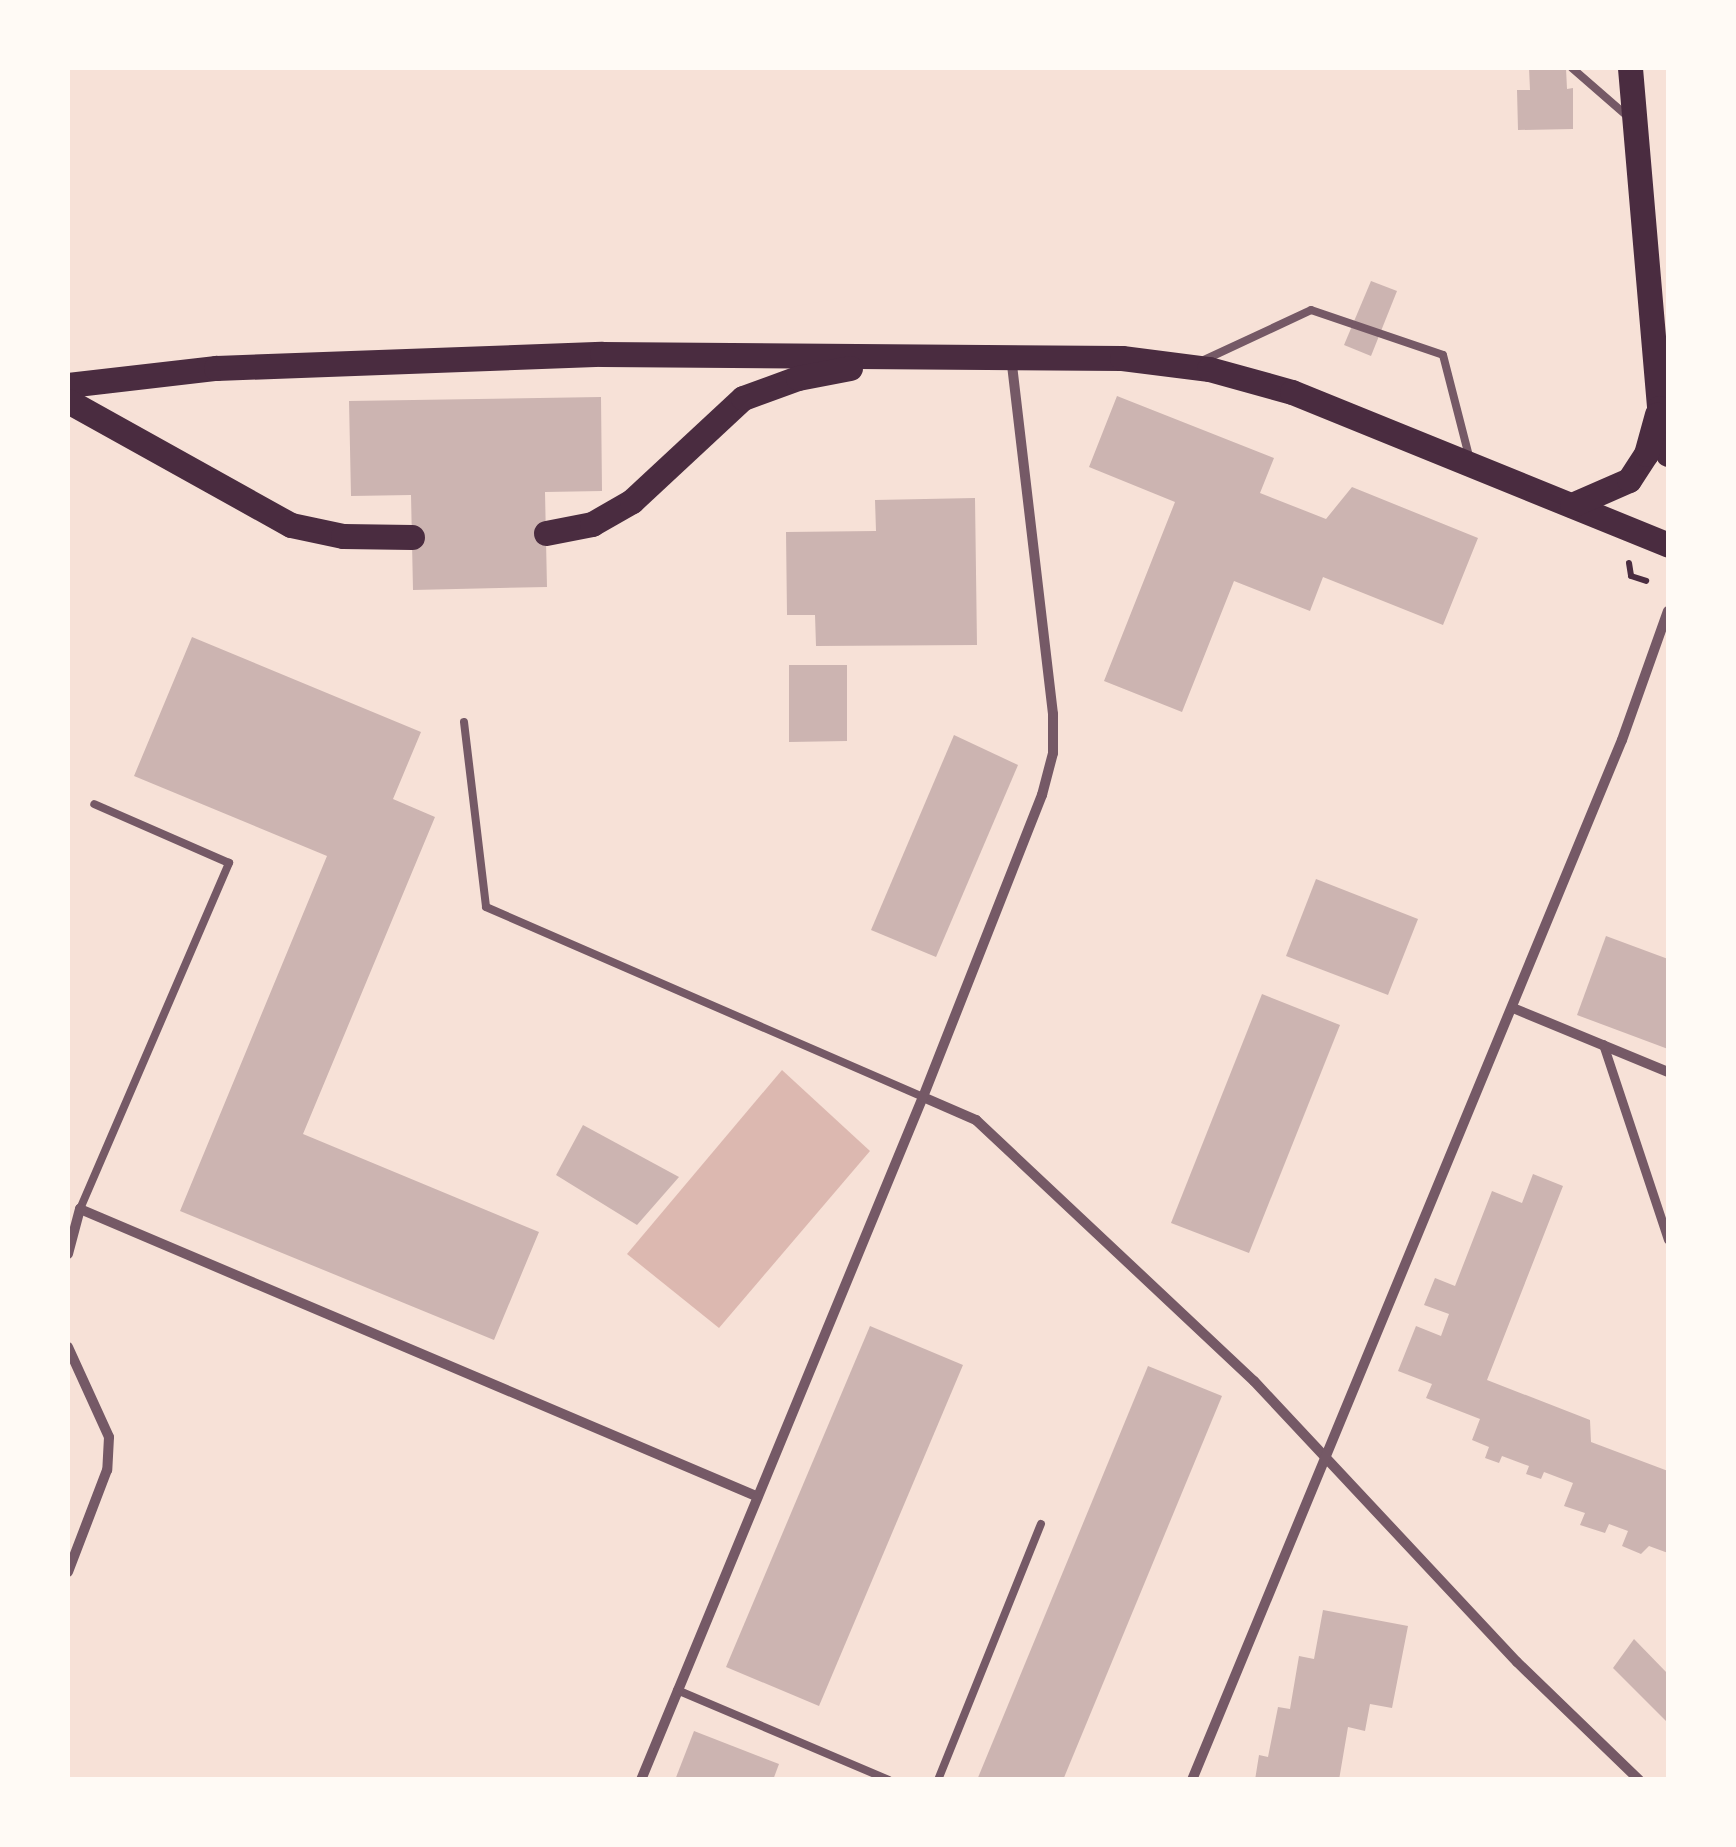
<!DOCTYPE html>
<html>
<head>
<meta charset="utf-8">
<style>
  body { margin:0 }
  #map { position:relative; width:1736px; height:1847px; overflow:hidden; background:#f7e1d7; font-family:"Work Sans",sans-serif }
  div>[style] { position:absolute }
  .water>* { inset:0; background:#dcb8b0 }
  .building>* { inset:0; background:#ccb4b1 }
  .path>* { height:6px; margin:-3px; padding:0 3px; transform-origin:3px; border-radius:3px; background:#4a2c40 }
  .service>* { height:8px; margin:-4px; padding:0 4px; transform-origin:4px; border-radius:4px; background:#755966 }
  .pedestrian>* { height:9px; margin:-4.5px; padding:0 4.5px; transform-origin:4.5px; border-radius:4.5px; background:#755966 }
  .minor>* { height:10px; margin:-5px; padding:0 5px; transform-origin:5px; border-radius:5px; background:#755966 }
  .primary>* { height:25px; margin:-12.5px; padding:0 12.5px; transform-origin:12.5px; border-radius:12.5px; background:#4a2c40 }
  span { translate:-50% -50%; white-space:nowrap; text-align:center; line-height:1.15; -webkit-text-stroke:8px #fffaf5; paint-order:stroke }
  .frame { position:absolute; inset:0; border:70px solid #fffaf5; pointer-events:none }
</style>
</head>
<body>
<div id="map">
  <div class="water">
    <i style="clip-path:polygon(782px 1070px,870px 1151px,719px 1328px,627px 1254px)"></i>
  </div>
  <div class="building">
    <i style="clip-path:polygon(1529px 68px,1566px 68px,1567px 89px,1573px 88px,1573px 129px,1518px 130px,1517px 90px,1530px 90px)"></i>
    <i style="clip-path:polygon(1371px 281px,1397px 291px,1371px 356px,1344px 345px)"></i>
    <i style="clip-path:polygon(1117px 396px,1274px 458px,1260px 493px,1326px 519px,1352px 487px,1478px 538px,1443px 625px,1323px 577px,1310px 611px,1234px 581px,1182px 712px,1104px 681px,1175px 502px,1089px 467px)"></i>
    <i style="clip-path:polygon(601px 397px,602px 491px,545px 492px,547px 587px,413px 590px,411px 495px,351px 496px,349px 401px)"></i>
    <i style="clip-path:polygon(975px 498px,977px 645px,816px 646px,815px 615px,787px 615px,786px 532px,876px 531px,875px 500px)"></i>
    <i style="clip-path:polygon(192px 637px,421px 732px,393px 799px,435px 817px,303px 1134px,539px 1232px,494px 1340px,180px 1211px,327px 856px,134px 776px)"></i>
    <i style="clip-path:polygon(789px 665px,847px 665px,847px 741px,789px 742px)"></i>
    <i style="clip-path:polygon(954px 735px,1018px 765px,936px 957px,871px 930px)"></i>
    <i style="clip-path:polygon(1316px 879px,1418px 919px,1388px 995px,1286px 956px)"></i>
    <i style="clip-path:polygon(1606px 936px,1668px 959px,1668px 1049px,1577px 1015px)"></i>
    <i style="clip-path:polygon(1262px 994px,1340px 1025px,1249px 1253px,1171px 1223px)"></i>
    <i style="clip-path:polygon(583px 1125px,679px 1177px,637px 1225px,556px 1175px)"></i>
    <i style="clip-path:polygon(1533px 1174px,1563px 1186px,1487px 1380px,1590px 1420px,1591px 1442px,1668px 1471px,1668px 1553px,1649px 1546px,1641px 1554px,1622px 1546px,1628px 1531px,1609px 1524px,1605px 1533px,1580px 1525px,1585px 1513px,1564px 1506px,1573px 1483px,1544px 1472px,1541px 1479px,1526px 1474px,1529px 1466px,1502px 1456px,1499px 1463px,1485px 1458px,1489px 1447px,1472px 1440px,1480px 1419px,1426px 1398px,1432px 1384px,1398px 1371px,1416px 1326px,1441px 1336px,1449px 1314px,1424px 1305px,1435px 1278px,1455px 1286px,1492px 1191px,1522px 1203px)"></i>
    <i style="clip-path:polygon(870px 1326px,963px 1365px,819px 1706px,726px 1667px)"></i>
    <i style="clip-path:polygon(1148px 1366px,1222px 1396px,1063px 1780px,977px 1780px)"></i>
    <i style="clip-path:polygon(1323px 1610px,1408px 1626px,1392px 1708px,1370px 1704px,1365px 1731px,1348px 1727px,1339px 1780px,1255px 1780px,1259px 1755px,1268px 1757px,1278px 1707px,1290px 1709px,1299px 1656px,1314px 1659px)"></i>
    <i style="clip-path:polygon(1634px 1639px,1668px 1674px,1668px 1723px,1613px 1668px)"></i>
    <i style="clip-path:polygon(694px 1731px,779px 1764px,773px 1780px,675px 1780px)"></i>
  </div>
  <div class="path">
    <i style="left:1629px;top:563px;width:13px;rotate:81deg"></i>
    <i style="left:1631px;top:576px;width:16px;rotate:18deg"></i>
  </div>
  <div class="service">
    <i style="left:1572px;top:68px;width:70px;rotate:41deg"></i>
    <i style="left:1204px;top:360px;width:118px;rotate:-25deg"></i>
    <i style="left:1311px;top:310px;width:139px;rotate:18.8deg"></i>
    <i style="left:1443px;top:355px;width:108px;rotate:75.6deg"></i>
    <i style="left:464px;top:722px;width:186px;rotate:83.2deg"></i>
    <i style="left:486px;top:907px;width:477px;rotate:23.5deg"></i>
    <i style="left:80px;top:1209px;width:377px;rotate:-66.7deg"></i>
    <i style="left:229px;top:863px;width:147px;rotate:-156.4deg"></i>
    <i style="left:677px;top:1690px;width:230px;rotate:23deg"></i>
    <i style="left:938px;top:1780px;width:276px;rotate:-68.1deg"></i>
  </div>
  <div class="pedestrian">
    <i style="left:1603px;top:1044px;width:206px;rotate:71.6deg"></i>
  </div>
  <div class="minor">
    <i style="left:1513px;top:1008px;width:168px;rotate:22.4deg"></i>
    <i style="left:923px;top:1097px;width:58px;rotate:23.5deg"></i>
    <i style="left:976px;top:1120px;width:381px;rotate:43.2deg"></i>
    <i style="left:1254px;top:1381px;width:385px;rotate:46.9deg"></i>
    <i style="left:1517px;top:1662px;width:170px;rotate:44deg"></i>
    <i style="left:68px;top:1254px;width:47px;rotate:-75.1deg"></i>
    <i style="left:80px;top:1209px;width:734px;rotate:23deg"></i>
    <i style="left:68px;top:1347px;width:99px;rotate:65.5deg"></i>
    <i style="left:109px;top:1437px;width:33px;rotate:93deg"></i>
    <i style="left:107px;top:1470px;width:109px;rotate:110.9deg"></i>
    <i style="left:641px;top:1780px;width:739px;rotate:-67.57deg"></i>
    <i style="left:923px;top:1097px;width:325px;rotate:-68.5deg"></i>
    <i style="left:1042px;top:795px;width:43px;rotate:-75.3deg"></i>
    <i style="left:1053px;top:753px;width:39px;rotate:-90deg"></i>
    <i style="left:1053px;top:714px;width:359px;rotate:-96.7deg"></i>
    <i style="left:1192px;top:1780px;width:1125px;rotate:-67.54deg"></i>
    <i style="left:1622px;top:740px;width:137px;rotate:-70.4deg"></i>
  </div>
  <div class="primary">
    <i style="left:1630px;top:68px;width:341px;rotate:85.1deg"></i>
    <i style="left:1659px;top:408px;width:47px;rotate:78.9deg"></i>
    <i style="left:68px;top:385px;width:149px;rotate:-6.6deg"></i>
    <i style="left:216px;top:368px;width:386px;rotate:-2.1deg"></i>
    <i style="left:602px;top:354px;width:520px;rotate:0.44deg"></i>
    <i style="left:1122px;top:358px;width:88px;rotate:7.2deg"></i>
    <i style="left:1209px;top:369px;width:86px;rotate:15.5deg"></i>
    <i style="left:1292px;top:392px;width:406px;rotate:22.1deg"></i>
    <i style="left:68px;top:401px;width:255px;rotate:29.1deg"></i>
    <i style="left:291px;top:525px;width:53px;rotate:11.9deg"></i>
    <i style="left:343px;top:536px;width:69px;rotate:0.8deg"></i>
    <i style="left:1572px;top:505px;width:62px;rotate:-23.7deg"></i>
    <i style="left:1629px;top:480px;width:31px;rotate:-57deg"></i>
    <i style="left:1646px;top:454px;width:41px;rotate:-74.6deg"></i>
    <i style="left:546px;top:533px;width:47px;rotate:-11.1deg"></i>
    <i style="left:592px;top:524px;width:46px;rotate:-29.9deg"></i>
    <i style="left:632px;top:501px;width:151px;rotate:-42.9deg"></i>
    <i style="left:743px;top:398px;width:59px;rotate:-20deg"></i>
    <i style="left:798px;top:378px;width:53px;rotate:-10.9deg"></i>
  </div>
  <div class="frame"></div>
</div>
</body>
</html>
